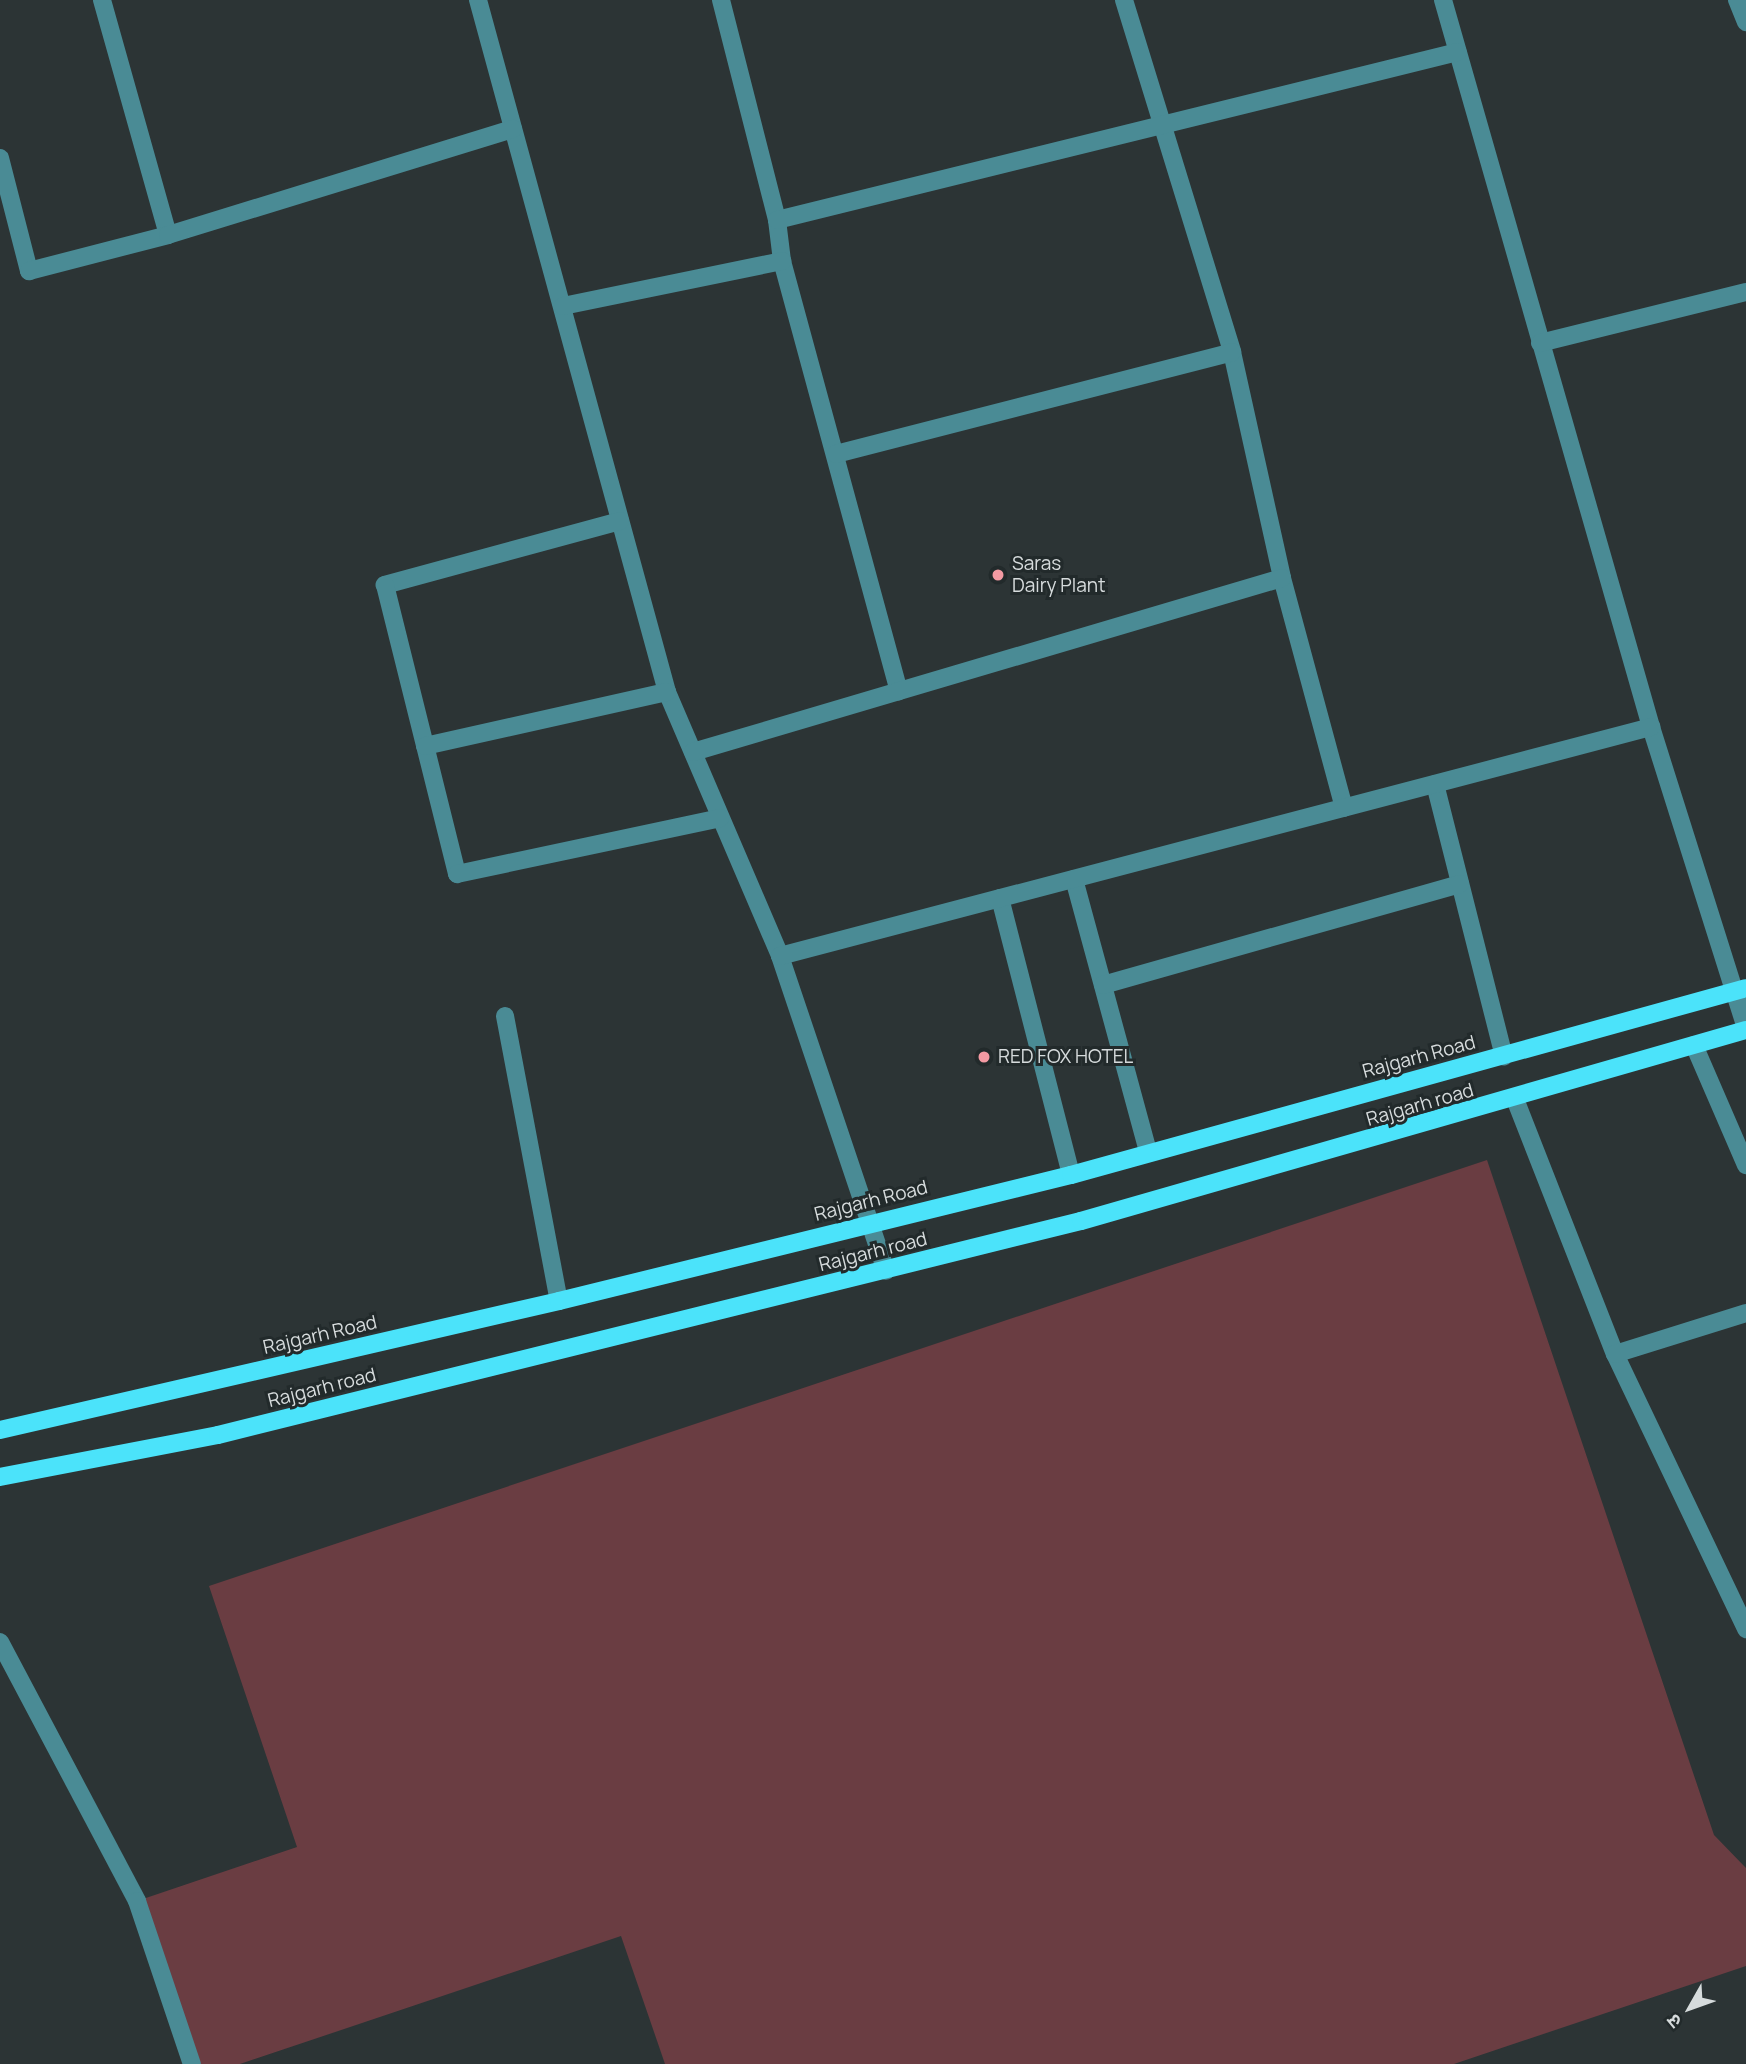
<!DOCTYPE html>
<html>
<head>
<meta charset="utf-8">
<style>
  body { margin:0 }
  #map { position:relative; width:1746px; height:2064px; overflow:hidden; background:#2c3435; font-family:Manrope,"Noto Sans Devanagari",sans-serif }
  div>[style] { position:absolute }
  .green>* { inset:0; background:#6a3d42 }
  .minor>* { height:18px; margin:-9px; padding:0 9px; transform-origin:9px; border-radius:9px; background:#4a8b95 }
  .major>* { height:18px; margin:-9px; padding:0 9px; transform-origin:9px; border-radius:9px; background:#4be3fa }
  .dots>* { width:19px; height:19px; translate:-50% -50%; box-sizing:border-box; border:4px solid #222a2b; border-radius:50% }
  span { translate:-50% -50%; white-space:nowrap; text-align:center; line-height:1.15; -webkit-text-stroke:6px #222a2b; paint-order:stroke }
  .poi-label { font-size:19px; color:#d6dbdc }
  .left { translate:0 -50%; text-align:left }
  .street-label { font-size:19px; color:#d6dbdc }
  .north { position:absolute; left:1655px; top:1973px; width:70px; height:70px; -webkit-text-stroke:5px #222a2b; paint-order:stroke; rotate:230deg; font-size:19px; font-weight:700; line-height:28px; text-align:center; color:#d6dbdc }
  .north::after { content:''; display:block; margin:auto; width:24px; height:32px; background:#d6dbdc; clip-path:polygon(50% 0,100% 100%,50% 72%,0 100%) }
</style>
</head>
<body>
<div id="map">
  <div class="green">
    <i style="clip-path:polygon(1487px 1160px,1714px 1835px,1746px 1868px,1746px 1966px,1454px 2064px,665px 2064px,621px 1936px,240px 2064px,192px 2064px,137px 1901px,297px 1847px,209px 1586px)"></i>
  </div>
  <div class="minor">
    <i style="left:102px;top:0;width:244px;rotate:74.3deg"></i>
    <i style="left:478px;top:0;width:717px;rotate:74.72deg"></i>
    <i style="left:667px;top:692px;width:287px;rotate:66.8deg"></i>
    <i style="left:780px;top:956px;width:332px;rotate:71.4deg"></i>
    <i style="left:721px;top:0;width:227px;rotate:75.7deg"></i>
    <i style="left:777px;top:220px;width:41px;rotate:83deg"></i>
    <i style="left:782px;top:261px;width:446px;rotate:74.8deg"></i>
    <i style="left:1124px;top:0;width:368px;rotate:72.9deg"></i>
    <i style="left:1232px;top:352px;width:231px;rotate:77.5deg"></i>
    <i style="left:1282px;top:578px;width:238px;rotate:74.9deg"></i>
    <i style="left:1443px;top:0;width:756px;rotate:74.03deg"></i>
    <i style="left:1651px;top:727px;width:317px;rotate:72.5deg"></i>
    <i style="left:1737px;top:0;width:24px;rotate:68deg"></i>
    <i style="left:0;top:158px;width:117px;rotate:75.6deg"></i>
    <i style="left:29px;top:271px;width:144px;rotate:-14.5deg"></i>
    <i style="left:168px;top:235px;width:361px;rotate:-17.1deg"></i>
    <i style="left:777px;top:220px;width:701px;rotate:-13.86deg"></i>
    <i style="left:563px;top:306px;width:224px;rotate:-11.6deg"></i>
    <i style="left:1540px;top:343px;width:212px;rotate:-13.9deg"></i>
    <i style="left:836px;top:454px;width:409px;rotate:-14.4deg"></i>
    <i style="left:620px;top:521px;width:244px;rotate:164.8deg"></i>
    <i style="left:385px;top:585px;width:298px;rotate:76deg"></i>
    <i style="left:457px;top:874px;width:269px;rotate:-12deg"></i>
    <i style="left:425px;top:746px;width:248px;rotate:-12.6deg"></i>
    <i style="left:693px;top:752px;width:614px;rotate:-16.46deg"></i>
    <i style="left:1435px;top:784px;width:281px;rotate:75.8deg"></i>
    <i style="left:1074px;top:879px;width:283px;rotate:74.8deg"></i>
    <i style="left:1000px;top:898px;width:286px;rotate:75.6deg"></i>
    <i style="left:780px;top:956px;width:901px;rotate:-14.73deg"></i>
    <i style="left:1103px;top:985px;width:371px;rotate:-15.8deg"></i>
    <i style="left:505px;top:1016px;width:290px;rotate:79.3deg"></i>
    <i style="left:1694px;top:1045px;width:131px;rotate:66.6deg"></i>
    <i style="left:1515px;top:1099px;width:274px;rotate:68.6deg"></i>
    <i style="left:1615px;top:1354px;width:305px;rotate:64.5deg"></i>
    <i style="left:1615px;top:1354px;width:137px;rotate:-17.4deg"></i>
    <i style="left:0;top:1642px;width:293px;rotate:62.1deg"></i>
    <i style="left:137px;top:1901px;width:172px;rotate:71.4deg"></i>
  </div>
  <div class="major">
    <i style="left:0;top:1430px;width:574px;rotate:-12.99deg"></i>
    <i style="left:559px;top:1301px;width:527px;rotate:-13.83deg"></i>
    <i style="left:1071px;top:1175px;width:700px;rotate:-15.48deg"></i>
    <i style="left:0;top:1477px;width:222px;rotate:-10.9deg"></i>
    <i style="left:218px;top:1435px;width:889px;rotate:-13.93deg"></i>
    <i style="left:1081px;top:1221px;width:692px;rotate:-16.03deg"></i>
  </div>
  <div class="dots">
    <i style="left:998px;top:575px;background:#f49aa3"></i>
    <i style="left:984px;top:1057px;background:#f49aa3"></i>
  </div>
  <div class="poi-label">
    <span class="left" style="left:1012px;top:575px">Saras<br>Dairy Plant</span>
    <span class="left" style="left:998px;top:1057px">RED FOX HOTEL</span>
  </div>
  <div class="street-label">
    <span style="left:1419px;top:1057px;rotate:-15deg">Rajgarh Road</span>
    <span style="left:1420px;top:1105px;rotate:-16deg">Rajgarh road</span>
    <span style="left:871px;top:1201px;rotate:-14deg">Rajgarh Road</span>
    <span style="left:873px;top:1252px;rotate:-14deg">Rajgarh road</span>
    <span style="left:320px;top:1335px;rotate:-13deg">Rajgarh Road</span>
    <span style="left:322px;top:1388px;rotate:-14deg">Rajgarh road</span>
  </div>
  <div class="north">उ</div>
</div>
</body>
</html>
